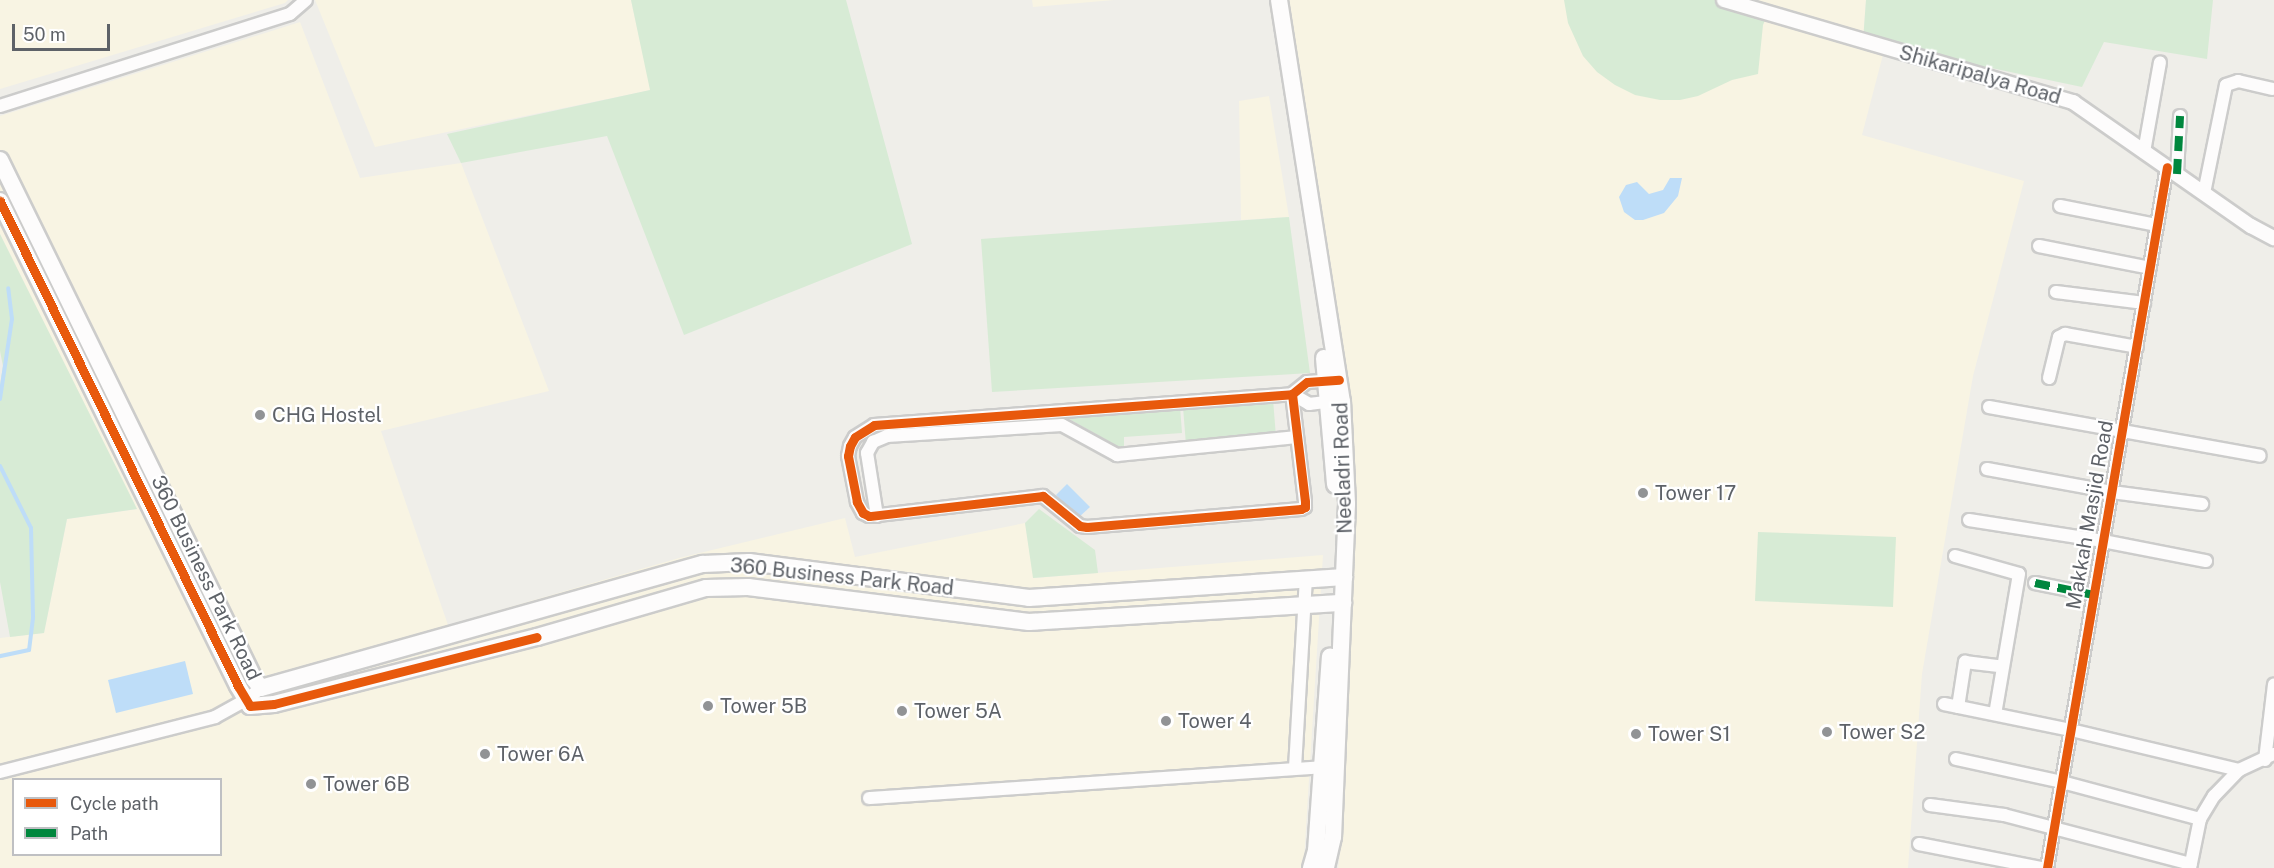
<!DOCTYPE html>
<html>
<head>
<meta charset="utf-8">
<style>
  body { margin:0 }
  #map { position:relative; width:2274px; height:868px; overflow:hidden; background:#efeee9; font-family:"Public Sans",sans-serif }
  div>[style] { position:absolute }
  .commercial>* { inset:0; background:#f8f4e3 }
  .green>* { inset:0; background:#d7ebd5 }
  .water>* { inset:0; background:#beddf8 }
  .stream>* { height:4px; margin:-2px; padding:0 2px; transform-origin:2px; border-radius:2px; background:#beddf8 }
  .roads { filter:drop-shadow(2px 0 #cccccb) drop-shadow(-2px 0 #cccccb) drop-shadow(0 2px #cccccb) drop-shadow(0 -2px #cccccb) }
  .minor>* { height:12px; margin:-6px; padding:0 6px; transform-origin:6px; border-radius:6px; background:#fdfcfc }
  .tertiary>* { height:14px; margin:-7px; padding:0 7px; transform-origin:7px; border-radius:7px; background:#fdfcfc }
  .secondary>* { height:16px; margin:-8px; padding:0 8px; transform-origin:8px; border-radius:8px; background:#fdfcfc }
  .quiet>* { height:8px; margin-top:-4px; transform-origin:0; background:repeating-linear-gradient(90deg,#00873e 0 15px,transparent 0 23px) }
  .cycleway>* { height:9px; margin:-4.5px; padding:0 4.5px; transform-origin:4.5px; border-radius:4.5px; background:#e8590c }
  .dots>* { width:16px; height:16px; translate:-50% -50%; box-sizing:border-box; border:3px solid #fff; border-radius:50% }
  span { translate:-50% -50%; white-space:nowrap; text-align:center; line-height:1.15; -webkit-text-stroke:4.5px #fff; paint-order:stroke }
  .street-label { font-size:20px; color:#5e6268 }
  .poi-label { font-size:20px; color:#5e6268 }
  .left { translate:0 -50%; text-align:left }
  .legend { position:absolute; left:12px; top:778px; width:210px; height:78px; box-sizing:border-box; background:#fff; border:2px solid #bfc0c3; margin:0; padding:8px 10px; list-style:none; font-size:18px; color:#5e6268 }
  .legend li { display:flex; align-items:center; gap:12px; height:30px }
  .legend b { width:30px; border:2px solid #bfc0c3 }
  .scale { position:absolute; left:12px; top:24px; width:98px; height:27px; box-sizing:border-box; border:3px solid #5e6268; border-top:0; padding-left:8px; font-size:18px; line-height:21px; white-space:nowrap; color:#5e6268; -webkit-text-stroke:4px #fff; paint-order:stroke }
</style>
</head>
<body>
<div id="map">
  <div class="commercial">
    <i style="clip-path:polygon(0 0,288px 0,285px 3px,0 89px)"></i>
    <i style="clip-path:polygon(315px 0,631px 0,651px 90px,375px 147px)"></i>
    <i style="clip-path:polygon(1032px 0,1114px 0,1033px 7px)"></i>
    <i style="clip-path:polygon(1284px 0,1866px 0,1863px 40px,1885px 47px,1862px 135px,2024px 181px,1973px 376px,1922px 674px,1908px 868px,1338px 868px,1342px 839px,1357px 499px)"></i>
    <i style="clip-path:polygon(evenodd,300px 22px,360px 178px,461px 163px,549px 391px,381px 431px,448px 625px,679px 558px,845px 518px,855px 557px,1025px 523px,1034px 578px,1323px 555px,1304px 860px,1301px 868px,0 868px,0 638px,44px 633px,67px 519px,137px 509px,0 234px,0 116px,300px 22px,14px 780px,220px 780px,220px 854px,14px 854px,14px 780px)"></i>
    <i style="clip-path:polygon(1269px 96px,1289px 217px,1241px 220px,1239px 101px)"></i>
  </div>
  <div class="green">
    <i style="clip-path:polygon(631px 0,846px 0,912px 244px,684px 335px,607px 136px,461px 163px,447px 134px,650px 90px)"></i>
    <i style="clip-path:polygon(1564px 0,1724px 0,1768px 13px,1763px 25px,1758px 74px,1732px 80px,1698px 96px,1680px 100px,1660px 100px,1635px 95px,1615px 85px,1597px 72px,1583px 56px,1568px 23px)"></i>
    <i style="clip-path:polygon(1866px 0,2213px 0,2207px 59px,2104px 42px,2082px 87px,1863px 41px)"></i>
    <i style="clip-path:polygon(1289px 217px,1310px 373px,992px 392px,981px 239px)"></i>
    <i style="clip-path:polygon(0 234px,137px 509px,67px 519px,44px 633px,10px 637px,0 582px,0 385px,3px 366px,0 351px)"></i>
    <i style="clip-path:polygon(1273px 399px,1276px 437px,1186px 445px,1183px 407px)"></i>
    <i style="clip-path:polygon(1180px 406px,1182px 433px,1124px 437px,1124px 450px,1062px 415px)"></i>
    <i style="clip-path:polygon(1039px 509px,1095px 550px,1098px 573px,1033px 578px,1025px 523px)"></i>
    <i style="clip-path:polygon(1758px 532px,1896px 537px,1893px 607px,1755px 601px)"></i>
  </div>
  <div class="water">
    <i style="clip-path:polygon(1670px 178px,1682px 178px,1678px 196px,1664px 213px,1643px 220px,1635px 220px,1624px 212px,1619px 197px,1626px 185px,1637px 182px,1649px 194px,1663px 190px)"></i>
    <i style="clip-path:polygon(1067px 484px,1090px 507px,1078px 518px,1056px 495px)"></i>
    <i style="clip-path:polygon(185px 661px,193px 694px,116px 713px,108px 680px)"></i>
  </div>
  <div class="stream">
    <i style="left:0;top:399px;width:81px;rotate:-81.5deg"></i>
    <i style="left:12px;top:319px;width:31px;rotate:-97deg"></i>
    <i style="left:0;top:466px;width:69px;rotate:63.4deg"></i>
    <i style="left:31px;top:528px;width:90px;rotate:88.7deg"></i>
    <i style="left:33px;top:618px;width:32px;rotate:97deg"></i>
    <i style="left:29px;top:650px;width:30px;rotate:168deg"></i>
  </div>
  <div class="roads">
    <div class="minor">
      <i style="left:0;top:106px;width:304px;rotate:-17.6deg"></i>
      <i style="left:290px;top:14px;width:21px;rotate:-41deg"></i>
      <i style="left:2144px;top:152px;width:91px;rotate:-79.9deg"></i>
      <i style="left:2177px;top:174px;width:58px;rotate:-87deg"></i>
      <i style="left:2204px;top:193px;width:110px;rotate:-78.5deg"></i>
      <i style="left:2226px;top:85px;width:13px;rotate:-18deg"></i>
      <i style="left:2238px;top:81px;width:35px;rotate:13deg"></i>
      <i style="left:2060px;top:206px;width:99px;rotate:11.1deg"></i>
      <i style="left:2039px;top:246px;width:113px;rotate:11.2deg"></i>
      <i style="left:2056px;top:292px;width:89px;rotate:7.1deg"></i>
      <i style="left:2049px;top:378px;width:42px;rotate:-76.3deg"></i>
      <i style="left:2059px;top:337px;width:7px;rotate:-27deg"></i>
      <i style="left:2065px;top:334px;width:73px;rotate:10.2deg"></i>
      <i style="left:1292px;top:394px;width:109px;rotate:83.1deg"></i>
      <i style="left:1305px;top:502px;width:5px;rotate:90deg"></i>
      <i style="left:1305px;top:507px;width:4px;rotate:153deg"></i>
      <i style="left:1301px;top:509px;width:215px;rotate:175.2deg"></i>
      <i style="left:1087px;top:527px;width:7px;rotate:-172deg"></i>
      <i style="left:1080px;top:526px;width:48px;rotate:-141deg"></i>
      <i style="left:1043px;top:496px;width:175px;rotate:173.4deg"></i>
      <i style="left:869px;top:516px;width:7px;rotate:-153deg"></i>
      <i style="left:863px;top:513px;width:13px;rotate:-119deg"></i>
      <i style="left:857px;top:502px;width:47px;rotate:-101.1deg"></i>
      <i style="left:848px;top:456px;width:10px;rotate:-79deg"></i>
      <i style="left:850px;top:446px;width:10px;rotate:-61deg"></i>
      <i style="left:855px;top:437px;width:22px;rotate:-32deg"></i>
      <i style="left:874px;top:425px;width:419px;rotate:-4.2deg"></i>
      <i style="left:1292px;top:394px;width:19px;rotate:-39deg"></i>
      <i style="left:1307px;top:382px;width:27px;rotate:-4deg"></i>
      <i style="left:1292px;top:394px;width:20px;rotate:30deg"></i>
      <i style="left:1309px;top:404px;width:26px;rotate:-7deg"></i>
      <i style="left:1989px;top:407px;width:275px;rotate:10.2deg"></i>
      <i style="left:1987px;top:469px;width:127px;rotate:10.4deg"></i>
      <i style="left:2112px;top:492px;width:91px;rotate:7.6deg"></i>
      <i style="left:877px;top:516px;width:64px;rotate:-99deg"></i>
      <i style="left:867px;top:453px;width:13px;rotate:-61deg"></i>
      <i style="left:873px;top:442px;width:15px;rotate:-23deg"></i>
      <i style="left:887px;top:436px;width:175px;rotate:-3.6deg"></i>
      <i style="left:1062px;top:425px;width:63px;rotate:28.6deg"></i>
      <i style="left:1117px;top:455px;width:181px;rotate:-5.7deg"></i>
      <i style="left:1969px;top:520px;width:136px;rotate:8.9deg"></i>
      <i style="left:2103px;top:541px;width:105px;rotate:11deg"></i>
      <i style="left:1955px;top:556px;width:66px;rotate:15.7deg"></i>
      <i style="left:2019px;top:574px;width:142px;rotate:99.7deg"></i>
      <i style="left:2035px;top:583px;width:60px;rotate:11.5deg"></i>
      <i style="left:1944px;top:704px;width:130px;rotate:11.6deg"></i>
      <i style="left:2071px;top:730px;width:173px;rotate:13.4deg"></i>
      <i style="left:1958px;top:707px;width:46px;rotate:-81.2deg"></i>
      <i style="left:1965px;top:662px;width:38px;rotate:7deg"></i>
      <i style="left:1956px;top:759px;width:108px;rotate:12.2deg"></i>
      <i style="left:2062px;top:782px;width:143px;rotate:15deg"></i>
      <i style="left:2265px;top:760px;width:76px;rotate:-83.2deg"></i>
      <i style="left:1295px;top:768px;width:189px;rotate:-86.7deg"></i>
      <i style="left:0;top:772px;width:222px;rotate:-14.3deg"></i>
      <i style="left:215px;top:717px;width:35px;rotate:-29deg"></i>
      <i style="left:246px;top:700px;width:19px;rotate:-39deg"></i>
      <i style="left:869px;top:798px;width:455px;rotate:-3.9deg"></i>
      <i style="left:1930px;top:805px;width:75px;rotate:7.7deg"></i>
      <i style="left:2004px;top:815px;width:193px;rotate:14.7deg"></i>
      <i style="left:1919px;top:844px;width:124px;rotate:11.1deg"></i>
      <i style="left:2047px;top:868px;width:711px;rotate:-80.29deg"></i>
      <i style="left:2190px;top:868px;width:50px;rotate:-78.5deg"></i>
      <i style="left:2200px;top:819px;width:27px;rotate:-59deg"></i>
      <i style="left:2214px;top:796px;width:36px;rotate:-46deg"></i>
      <i style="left:2239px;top:770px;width:38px;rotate:-25deg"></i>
    </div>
    <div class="tertiary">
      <i style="left:1724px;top:0;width:364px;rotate:16.3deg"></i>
      <i style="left:2073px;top:102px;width:217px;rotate:34.9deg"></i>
      <i style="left:2251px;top:226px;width:26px;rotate:28deg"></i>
    </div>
    <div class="secondary">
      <i style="left:1279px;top:0;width:406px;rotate:81.1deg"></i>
      <i style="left:1342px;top:401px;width:103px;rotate:87.2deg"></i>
      <i style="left:1347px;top:504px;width:333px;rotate:92.4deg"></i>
      <i style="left:1333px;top:837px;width:32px;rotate:103deg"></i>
      <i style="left:0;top:160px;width:578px;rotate:63.92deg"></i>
      <i style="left:254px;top:679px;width:11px;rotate:52deg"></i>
      <i style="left:261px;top:688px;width:459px;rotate:-15.7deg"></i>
      <i style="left:703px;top:564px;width:46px;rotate:-2.5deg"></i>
      <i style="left:749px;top:562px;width:282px;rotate:7.3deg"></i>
      <i style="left:1029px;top:598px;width:316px;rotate:-3.8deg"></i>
      <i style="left:0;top:201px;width:540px;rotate:63.86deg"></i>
      <i style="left:238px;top:686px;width:23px;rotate:59deg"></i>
      <i style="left:250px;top:706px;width:24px;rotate:-5deg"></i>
      <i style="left:274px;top:704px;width:271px;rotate:-14.3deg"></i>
      <i style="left:537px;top:637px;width:176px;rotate:-16.2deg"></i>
      <i style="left:706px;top:588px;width:42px;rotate:-1.4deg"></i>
      <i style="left:748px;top:587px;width:283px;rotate:7.1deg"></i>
      <i style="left:1029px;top:622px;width:315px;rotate:-3.5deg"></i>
      <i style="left:1324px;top:358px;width:127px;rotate:85deg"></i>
      <i style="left:1311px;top:868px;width:18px;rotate:-74deg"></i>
      <i style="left:1316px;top:851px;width:195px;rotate:-85.9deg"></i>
    </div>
  </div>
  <div class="quiet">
    <i style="left:2177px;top:174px;width:58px;rotate:-87deg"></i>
    <i style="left:2035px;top:583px;width:60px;rotate:11.5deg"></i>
  </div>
  <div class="cycleway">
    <i style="left:0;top:201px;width:540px;rotate:63.86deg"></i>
    <i style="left:238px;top:686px;width:23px;rotate:59deg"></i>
    <i style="left:250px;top:706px;width:24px;rotate:-5deg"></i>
    <i style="left:274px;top:704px;width:271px;rotate:-14.3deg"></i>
    <i style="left:1292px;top:394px;width:109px;rotate:83.1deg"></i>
    <i style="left:1305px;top:502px;width:5px;rotate:90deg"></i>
    <i style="left:1305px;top:507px;width:4px;rotate:153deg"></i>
    <i style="left:1301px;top:509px;width:215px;rotate:175.2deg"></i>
    <i style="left:1087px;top:527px;width:7px;rotate:-172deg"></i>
    <i style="left:1080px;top:526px;width:48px;rotate:-141deg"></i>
    <i style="left:1043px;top:496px;width:175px;rotate:173.4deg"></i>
    <i style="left:869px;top:516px;width:7px;rotate:-153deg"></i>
    <i style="left:863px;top:513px;width:13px;rotate:-119deg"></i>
    <i style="left:857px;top:502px;width:47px;rotate:-101.1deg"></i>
    <i style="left:848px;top:456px;width:10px;rotate:-79deg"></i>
    <i style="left:850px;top:446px;width:10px;rotate:-61deg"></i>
    <i style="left:855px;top:437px;width:22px;rotate:-32deg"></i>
    <i style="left:874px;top:425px;width:419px;rotate:-4.2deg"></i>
    <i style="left:1292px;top:394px;width:19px;rotate:-39deg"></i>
    <i style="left:1307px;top:382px;width:32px;rotate:-4deg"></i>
    <i style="left:2047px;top:868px;width:711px;rotate:-80.29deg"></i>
  </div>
  <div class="dots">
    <i style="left:260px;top:415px;background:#919395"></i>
    <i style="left:1643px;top:493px;background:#919395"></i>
    <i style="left:708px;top:706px;background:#919395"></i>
    <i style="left:902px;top:711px;background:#919395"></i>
    <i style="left:1166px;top:721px;background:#919395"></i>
    <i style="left:1827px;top:732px;background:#919395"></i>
    <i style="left:1636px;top:734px;background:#919395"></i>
    <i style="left:485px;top:754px;background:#919395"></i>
    <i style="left:311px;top:784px;background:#919395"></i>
  </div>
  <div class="street-label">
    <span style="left:1980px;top:75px;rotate:16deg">Shikaripalya Road</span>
    <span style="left:1343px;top:468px;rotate:-92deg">Neeladri Road</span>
    <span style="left:2090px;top:515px;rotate:-80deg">Makkah Masjid Road</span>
    <span style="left:842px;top:577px;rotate:6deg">360 Business Park Road</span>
    <span style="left:206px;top:578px;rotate:64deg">360 Business Park Road</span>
  </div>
  <div class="poi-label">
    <span class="left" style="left:272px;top:415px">CHG Hostel</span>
    <span class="left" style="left:1655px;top:493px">Tower 17</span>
    <span class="left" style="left:720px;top:706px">Tower 5B</span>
    <span class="left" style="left:914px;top:711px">Tower 5A</span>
    <span class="left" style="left:1178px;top:721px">Tower 4</span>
    <span class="left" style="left:1839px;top:732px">Tower S2</span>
    <span class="left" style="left:1648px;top:734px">Tower S1</span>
    <span class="left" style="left:497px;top:754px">Tower 6A</span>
    <span class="left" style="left:323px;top:784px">Tower 6B</span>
  </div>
  <ul class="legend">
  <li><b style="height:8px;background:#e8590c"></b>Cycle path</li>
  <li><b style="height:8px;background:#00873e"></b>Path</li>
  </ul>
  <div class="scale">50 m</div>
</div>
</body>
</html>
